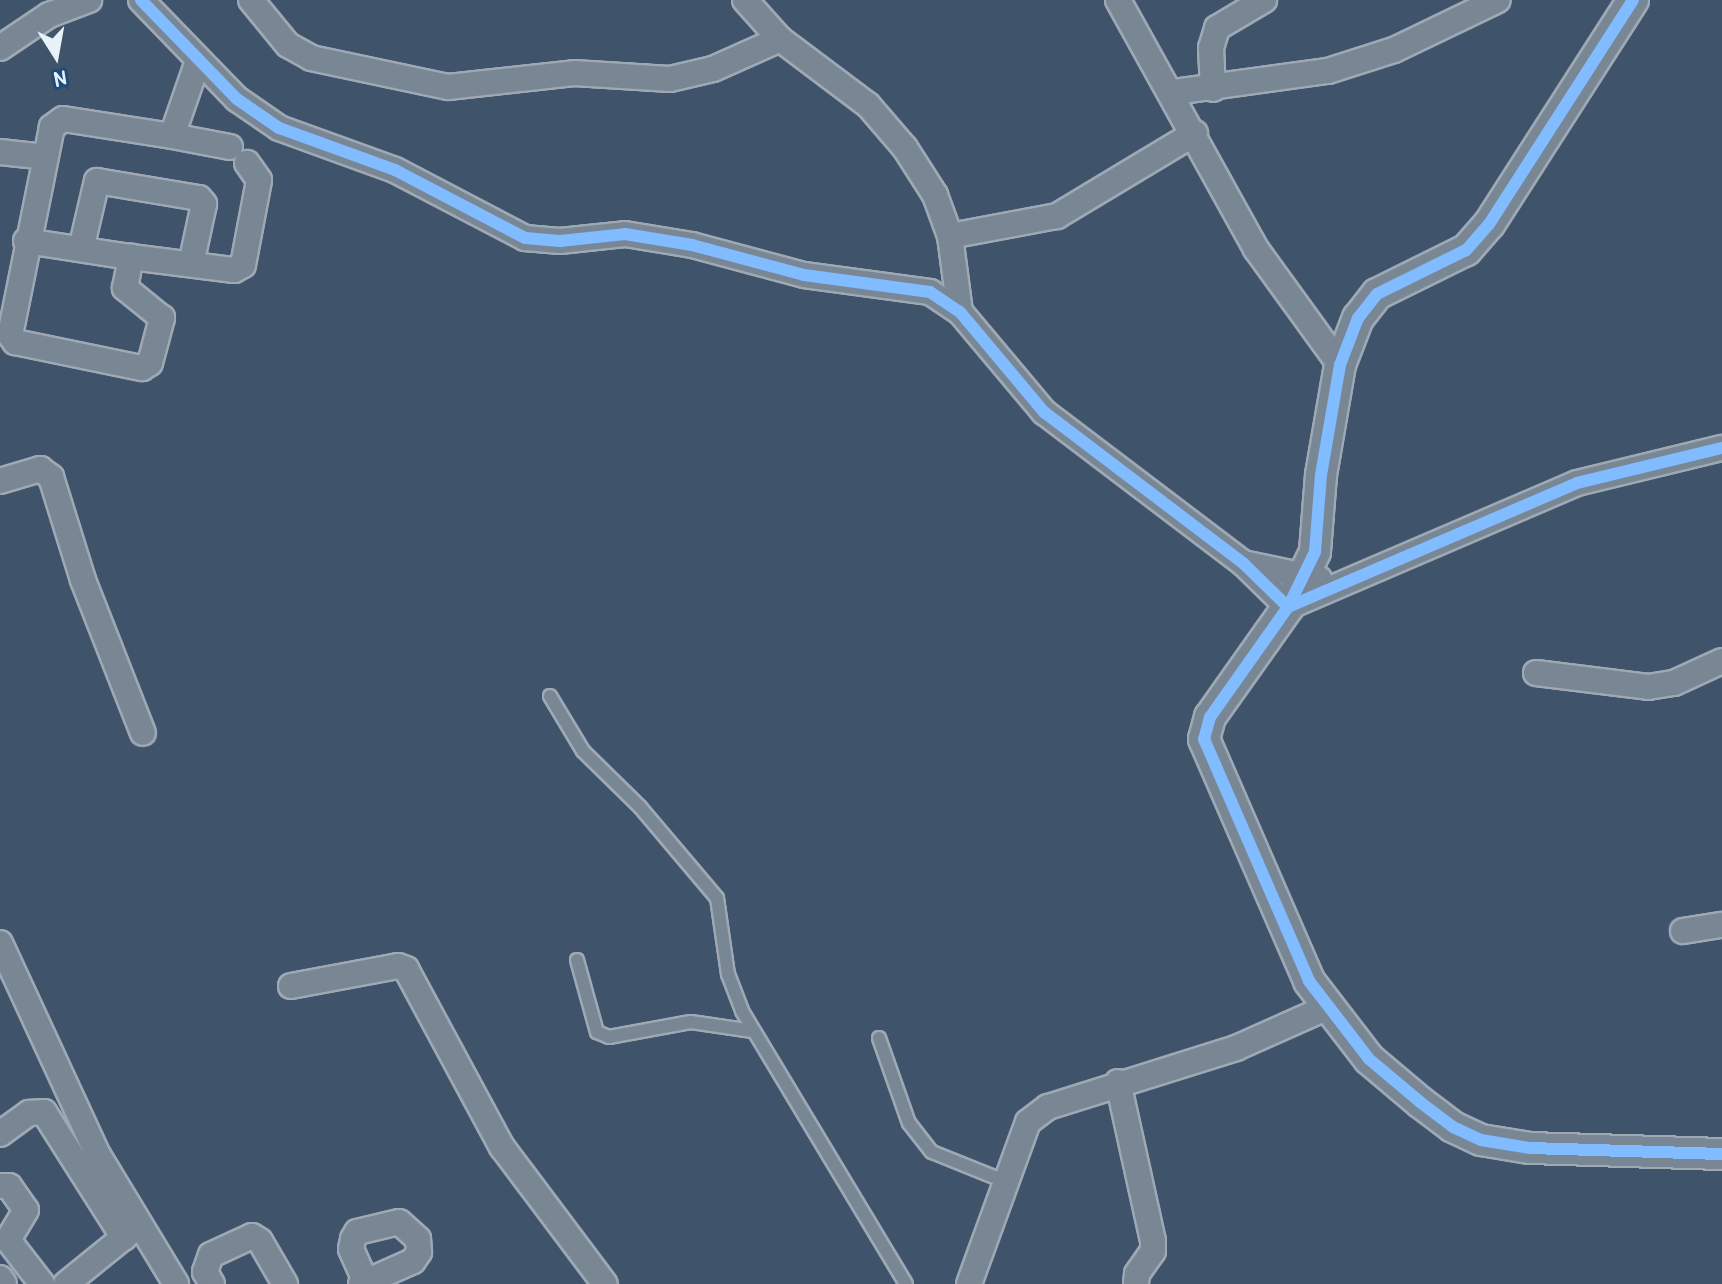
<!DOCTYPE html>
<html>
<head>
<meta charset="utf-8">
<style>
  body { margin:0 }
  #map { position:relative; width:1722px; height:1284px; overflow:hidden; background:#3f536a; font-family:"Patrick Hand",sans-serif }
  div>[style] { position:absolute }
  .roads { filter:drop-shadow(2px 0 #9fa9b5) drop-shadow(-2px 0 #9fa9b5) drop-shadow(0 2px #9fa9b5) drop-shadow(0 -2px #9fa9b5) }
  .service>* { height:12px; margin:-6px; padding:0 6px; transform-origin:6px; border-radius:6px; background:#798694 }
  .minor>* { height:24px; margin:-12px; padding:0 12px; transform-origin:12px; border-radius:12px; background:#798694 }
  .tertiary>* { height:30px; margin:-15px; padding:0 15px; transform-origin:15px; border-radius:15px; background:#798694 }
  .cycleway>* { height:12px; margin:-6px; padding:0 6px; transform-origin:6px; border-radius:6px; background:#80bcff }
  span { translate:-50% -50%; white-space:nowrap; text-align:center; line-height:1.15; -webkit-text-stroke:7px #1f4a7a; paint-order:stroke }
  .north { position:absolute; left:16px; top:16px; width:80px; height:80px; -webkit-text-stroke:6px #1f4a7a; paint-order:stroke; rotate:169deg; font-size:22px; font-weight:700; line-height:32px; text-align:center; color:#e8f1f8 }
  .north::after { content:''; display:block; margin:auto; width:28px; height:36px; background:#e8f1f8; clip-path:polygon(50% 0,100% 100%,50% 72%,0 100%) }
</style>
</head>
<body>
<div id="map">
  <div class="roads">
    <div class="service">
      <i style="left:550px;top:696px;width:64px;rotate:59deg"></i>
      <i style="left:583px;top:751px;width:80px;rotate:44.5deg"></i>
      <i style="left:640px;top:807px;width:119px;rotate:49.8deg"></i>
      <i style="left:717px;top:898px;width:77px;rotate:81.8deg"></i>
      <i style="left:728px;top:974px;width:40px;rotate:69deg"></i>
      <i style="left:742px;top:1011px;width:318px;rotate:59deg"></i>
      <i style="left:577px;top:960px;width:75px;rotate:74.5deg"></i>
      <i style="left:597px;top:1032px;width:13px;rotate:23deg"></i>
      <i style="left:609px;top:1037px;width:83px;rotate:-10.4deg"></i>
      <i style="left:691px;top:1022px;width:62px;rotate:8.4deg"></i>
      <i style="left:879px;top:1038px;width:90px;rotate:70.6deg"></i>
      <i style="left:909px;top:1123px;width:37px;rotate:52deg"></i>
      <i style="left:932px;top:1152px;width:78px;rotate:21.9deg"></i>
    </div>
    <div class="minor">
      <i style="left:141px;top:0;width:138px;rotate:45.9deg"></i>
      <i style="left:237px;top:99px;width:51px;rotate:34.6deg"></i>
      <i style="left:279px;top:128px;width:123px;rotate:19.9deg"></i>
      <i style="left:395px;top:170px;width:147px;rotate:27.6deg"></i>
      <i style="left:525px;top:238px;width:35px;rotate:5deg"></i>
      <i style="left:560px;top:241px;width:65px;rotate:-6.1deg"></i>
      <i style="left:625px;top:234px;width:68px;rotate:9.3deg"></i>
      <i style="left:692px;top:245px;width:116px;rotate:15deg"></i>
      <i style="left:804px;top:275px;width:127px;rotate:7.7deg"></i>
      <i style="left:930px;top:292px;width:36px;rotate:34deg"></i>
      <i style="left:960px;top:312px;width:131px;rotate:50deg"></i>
      <i style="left:1044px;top:412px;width:250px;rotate:37.2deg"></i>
      <i style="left:1243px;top:563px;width:63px;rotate:44.4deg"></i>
      <i style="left:1288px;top:607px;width:314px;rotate:-23.2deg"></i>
      <i style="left:1577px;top:483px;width:149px;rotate:-13.6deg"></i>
      <i style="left:251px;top:0;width:58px;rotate:50.6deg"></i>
      <i style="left:288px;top:45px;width:26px;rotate:29deg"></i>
      <i style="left:311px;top:58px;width:140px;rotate:12deg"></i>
      <i style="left:448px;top:87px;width:127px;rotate:-6.3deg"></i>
      <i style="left:574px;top:73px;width:96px;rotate:3.6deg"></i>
      <i style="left:670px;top:79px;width:44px;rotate:-13.1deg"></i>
      <i style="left:713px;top:69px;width:73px;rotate:-24.1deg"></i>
      <i style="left:745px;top:0;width:52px;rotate:48.1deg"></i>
      <i style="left:780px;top:39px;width:110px;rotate:36.9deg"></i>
      <i style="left:868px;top:105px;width:57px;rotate:49.3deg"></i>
      <i style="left:905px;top:148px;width:56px;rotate:57.4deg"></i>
      <i style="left:935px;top:195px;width:44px;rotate:69.9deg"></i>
      <i style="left:950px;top:236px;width:77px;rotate:82.5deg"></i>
      <i style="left:1118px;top:0;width:285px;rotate:61deg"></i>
      <i style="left:1256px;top:249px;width:143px;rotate:54.1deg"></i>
      <i style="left:0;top:48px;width:59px;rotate:-34deg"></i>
      <i style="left:49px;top:15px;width:43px;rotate:-20.6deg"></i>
      <i style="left:198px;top:61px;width:79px;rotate:109.1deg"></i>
      <i style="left:172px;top:136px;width:110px;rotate:-171.1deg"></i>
      <i style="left:63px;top:119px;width:14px;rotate:144deg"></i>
      <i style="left:52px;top:127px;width:212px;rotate:101.4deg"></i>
      <i style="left:10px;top:335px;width:9px;rotate:54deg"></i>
      <i style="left:15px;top:342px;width:130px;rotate:11.6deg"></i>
      <i style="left:142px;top:368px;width:9px;rotate:-32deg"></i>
      <i style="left:150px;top:363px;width:47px;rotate:-75.1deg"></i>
      <i style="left:162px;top:318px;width:48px;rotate:-141deg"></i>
      <i style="left:125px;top:288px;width:32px;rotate:-79deg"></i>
      <i style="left:131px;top:257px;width:104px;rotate:7.2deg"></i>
      <i style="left:234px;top:270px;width:10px;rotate:-29deg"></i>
      <i style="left:243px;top:265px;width:86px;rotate:-79.3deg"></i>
      <i style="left:259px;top:180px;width:21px;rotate:-125deg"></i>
      <i style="left:1213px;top:89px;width:41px;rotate:-92.8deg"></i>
      <i style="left:1211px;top:48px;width:21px;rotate:-73deg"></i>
      <i style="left:1217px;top:28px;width:55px;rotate:-30.8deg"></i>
      <i style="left:1174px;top:92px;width:155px;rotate:-7.8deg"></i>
      <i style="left:1328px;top:71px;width:69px;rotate:-17.7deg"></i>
      <i style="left:1394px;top:50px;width:115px;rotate:-25.7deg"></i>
      <i style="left:172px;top:136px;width:59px;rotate:10.7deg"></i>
      <i style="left:0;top:152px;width:45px;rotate:6.3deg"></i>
      <i style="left:950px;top:236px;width:109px;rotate:-10.6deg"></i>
      <i style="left:1057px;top:216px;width:161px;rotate:-31deg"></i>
      <i style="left:26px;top:241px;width:106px;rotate:8.7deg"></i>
      <i style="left:81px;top:249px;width:70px;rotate:-76.8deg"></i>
      <i style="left:97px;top:181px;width:103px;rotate:9.5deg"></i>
      <i style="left:199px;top:198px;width:8px;rotate:50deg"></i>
      <i style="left:204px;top:204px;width:61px;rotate:102.2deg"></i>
      <i style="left:0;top:481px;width:42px;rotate:-16.7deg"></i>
      <i style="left:40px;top:469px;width:14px;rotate:36deg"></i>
      <i style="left:51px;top:477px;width:108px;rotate:72.7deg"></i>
      <i style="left:83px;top:580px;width:164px;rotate:68.6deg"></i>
      <i style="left:1243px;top:563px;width:78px;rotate:11.9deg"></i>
      <i style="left:1536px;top:673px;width:113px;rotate:7.1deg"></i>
      <i style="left:1648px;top:687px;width:26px;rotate:-9deg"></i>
      <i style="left:1674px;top:683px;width:53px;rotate:-24.6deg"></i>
      <i style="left:1683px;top:931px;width:39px;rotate:-9deg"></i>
      <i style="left:0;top:943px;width:234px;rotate:65.2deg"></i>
      <i style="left:98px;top:1155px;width:151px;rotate:58.8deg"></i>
      <i style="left:291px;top:986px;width:109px;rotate:-10.6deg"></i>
      <i style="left:398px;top:966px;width:9px;rotate:21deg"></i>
      <i style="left:406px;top:969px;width:202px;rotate:61.7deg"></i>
      <i style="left:502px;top:1147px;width:171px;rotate:53.1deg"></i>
      <i style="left:1118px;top:1082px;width:163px;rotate:77.6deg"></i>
      <i style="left:1153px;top:1241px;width:10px;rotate:90deg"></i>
      <i style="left:1153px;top:1251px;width:28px;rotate:125deg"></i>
      <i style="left:1137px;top:1274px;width:10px;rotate:96deg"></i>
      <i style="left:0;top:1134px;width:36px;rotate:-36deg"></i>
      <i style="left:29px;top:1113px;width:15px;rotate:-4deg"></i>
      <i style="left:44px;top:1112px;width:149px;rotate:57.6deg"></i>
      <i style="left:0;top:1186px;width:9px"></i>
      <i style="left:9px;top:1186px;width:29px;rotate:55deg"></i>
      <i style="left:26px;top:1210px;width:35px;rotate:121deg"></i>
      <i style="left:8px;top:1240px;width:56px;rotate:52.3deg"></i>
      <i style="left:0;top:1278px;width:7px;rotate:56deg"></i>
      <i style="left:66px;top:1284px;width:87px;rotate:-39deg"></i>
      <i style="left:212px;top:1284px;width:14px;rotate:-120deg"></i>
      <i style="left:205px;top:1272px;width:18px;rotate:-71deg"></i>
      <i style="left:211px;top:1255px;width:45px;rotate:-24.9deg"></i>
      <i style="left:252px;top:1236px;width:9px;rotate:32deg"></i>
      <i style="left:260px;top:1241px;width:50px;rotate:59.8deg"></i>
      <i style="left:361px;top:1284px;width:5px;rotate:-22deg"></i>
      <i style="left:366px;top:1282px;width:51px;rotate:-24.1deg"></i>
      <i style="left:413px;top:1261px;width:11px;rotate:-56deg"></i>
      <i style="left:419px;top:1252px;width:13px;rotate:-94deg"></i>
      <i style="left:418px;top:1239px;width:25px;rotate:-138deg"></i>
      <i style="left:399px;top:1222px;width:43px;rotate:166.6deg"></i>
      <i style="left:357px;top:1232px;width:8px;rotate:120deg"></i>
      <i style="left:353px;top:1239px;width:10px;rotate:101deg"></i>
      <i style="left:351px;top:1249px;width:36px;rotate:66deg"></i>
      <i style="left:969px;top:1284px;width:172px;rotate:-70deg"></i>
      <i style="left:1028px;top:1122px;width:25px;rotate:-37deg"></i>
      <i style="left:1048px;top:1107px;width:197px;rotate:-17.4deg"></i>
      <i style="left:1236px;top:1048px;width:101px;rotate:-24deg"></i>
    </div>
    <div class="tertiary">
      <i style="left:1633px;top:0;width:266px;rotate:122.7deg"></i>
      <i style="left:1489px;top:224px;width:35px;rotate:131deg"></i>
      <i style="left:1466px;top:250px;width:99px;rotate:153.7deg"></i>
      <i style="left:1377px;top:294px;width:31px;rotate:128deg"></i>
      <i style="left:1358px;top:318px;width:50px;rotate:111deg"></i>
      <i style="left:1340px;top:365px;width:112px;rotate:99.8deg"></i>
      <i style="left:1321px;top:475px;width:77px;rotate:94.5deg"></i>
      <i style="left:1315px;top:552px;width:61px;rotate:116.1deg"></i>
      <i style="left:1288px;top:607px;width:135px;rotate:125.3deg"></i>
      <i style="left:1210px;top:717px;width:23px;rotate:105deg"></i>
      <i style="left:1204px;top:739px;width:264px;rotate:66.5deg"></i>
      <i style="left:1309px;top:981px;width:98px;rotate:52.4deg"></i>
      <i style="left:1369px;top:1059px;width:67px;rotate:40.1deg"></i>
      <i style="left:1420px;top:1102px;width:41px;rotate:37.1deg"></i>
      <i style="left:1453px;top:1127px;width:31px;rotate:25deg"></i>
      <i style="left:1481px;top:1140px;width:50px;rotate:9.3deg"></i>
      <i style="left:1530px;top:1148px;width:192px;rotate:1.8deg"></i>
    </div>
  </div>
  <div class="cycleway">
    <i style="left:141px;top:0;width:138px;rotate:45.9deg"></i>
    <i style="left:237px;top:99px;width:51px;rotate:34.6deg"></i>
    <i style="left:279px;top:128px;width:123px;rotate:19.9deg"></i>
    <i style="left:395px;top:170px;width:147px;rotate:27.6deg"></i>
    <i style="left:525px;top:238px;width:35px;rotate:5deg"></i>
    <i style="left:560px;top:241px;width:65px;rotate:-6.1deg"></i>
    <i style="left:625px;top:234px;width:68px;rotate:9.3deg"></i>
    <i style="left:692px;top:245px;width:116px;rotate:15deg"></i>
    <i style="left:804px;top:275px;width:127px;rotate:7.7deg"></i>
    <i style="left:930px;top:292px;width:36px;rotate:34deg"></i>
    <i style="left:960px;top:312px;width:131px;rotate:50deg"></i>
    <i style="left:1044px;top:412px;width:250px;rotate:37.2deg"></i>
    <i style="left:1243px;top:563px;width:63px;rotate:44.4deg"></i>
    <i style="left:1288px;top:607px;width:314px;rotate:-23.2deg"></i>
    <i style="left:1577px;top:483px;width:149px;rotate:-13.6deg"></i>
    <i style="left:1633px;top:0;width:266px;rotate:122.7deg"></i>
    <i style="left:1489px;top:224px;width:35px;rotate:131deg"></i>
    <i style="left:1466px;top:250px;width:99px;rotate:153.7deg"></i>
    <i style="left:1377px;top:294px;width:31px;rotate:128deg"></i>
    <i style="left:1358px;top:318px;width:50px;rotate:111deg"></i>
    <i style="left:1340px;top:365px;width:112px;rotate:99.8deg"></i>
    <i style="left:1321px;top:475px;width:77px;rotate:94.5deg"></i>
    <i style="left:1315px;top:552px;width:61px;rotate:116.1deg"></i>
    <i style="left:1288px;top:607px;width:135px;rotate:125.3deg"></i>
    <i style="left:1210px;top:717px;width:23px;rotate:105deg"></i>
    <i style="left:1204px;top:739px;width:264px;rotate:66.5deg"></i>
    <i style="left:1309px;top:981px;width:98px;rotate:52.4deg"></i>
    <i style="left:1369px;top:1059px;width:67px;rotate:40.1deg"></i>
    <i style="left:1420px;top:1102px;width:41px;rotate:37.1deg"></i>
    <i style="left:1453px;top:1127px;width:31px;rotate:25deg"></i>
    <i style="left:1481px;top:1140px;width:50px;rotate:9.3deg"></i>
    <i style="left:1530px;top:1148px;width:192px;rotate:1.8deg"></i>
  </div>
  <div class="north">N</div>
</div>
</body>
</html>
